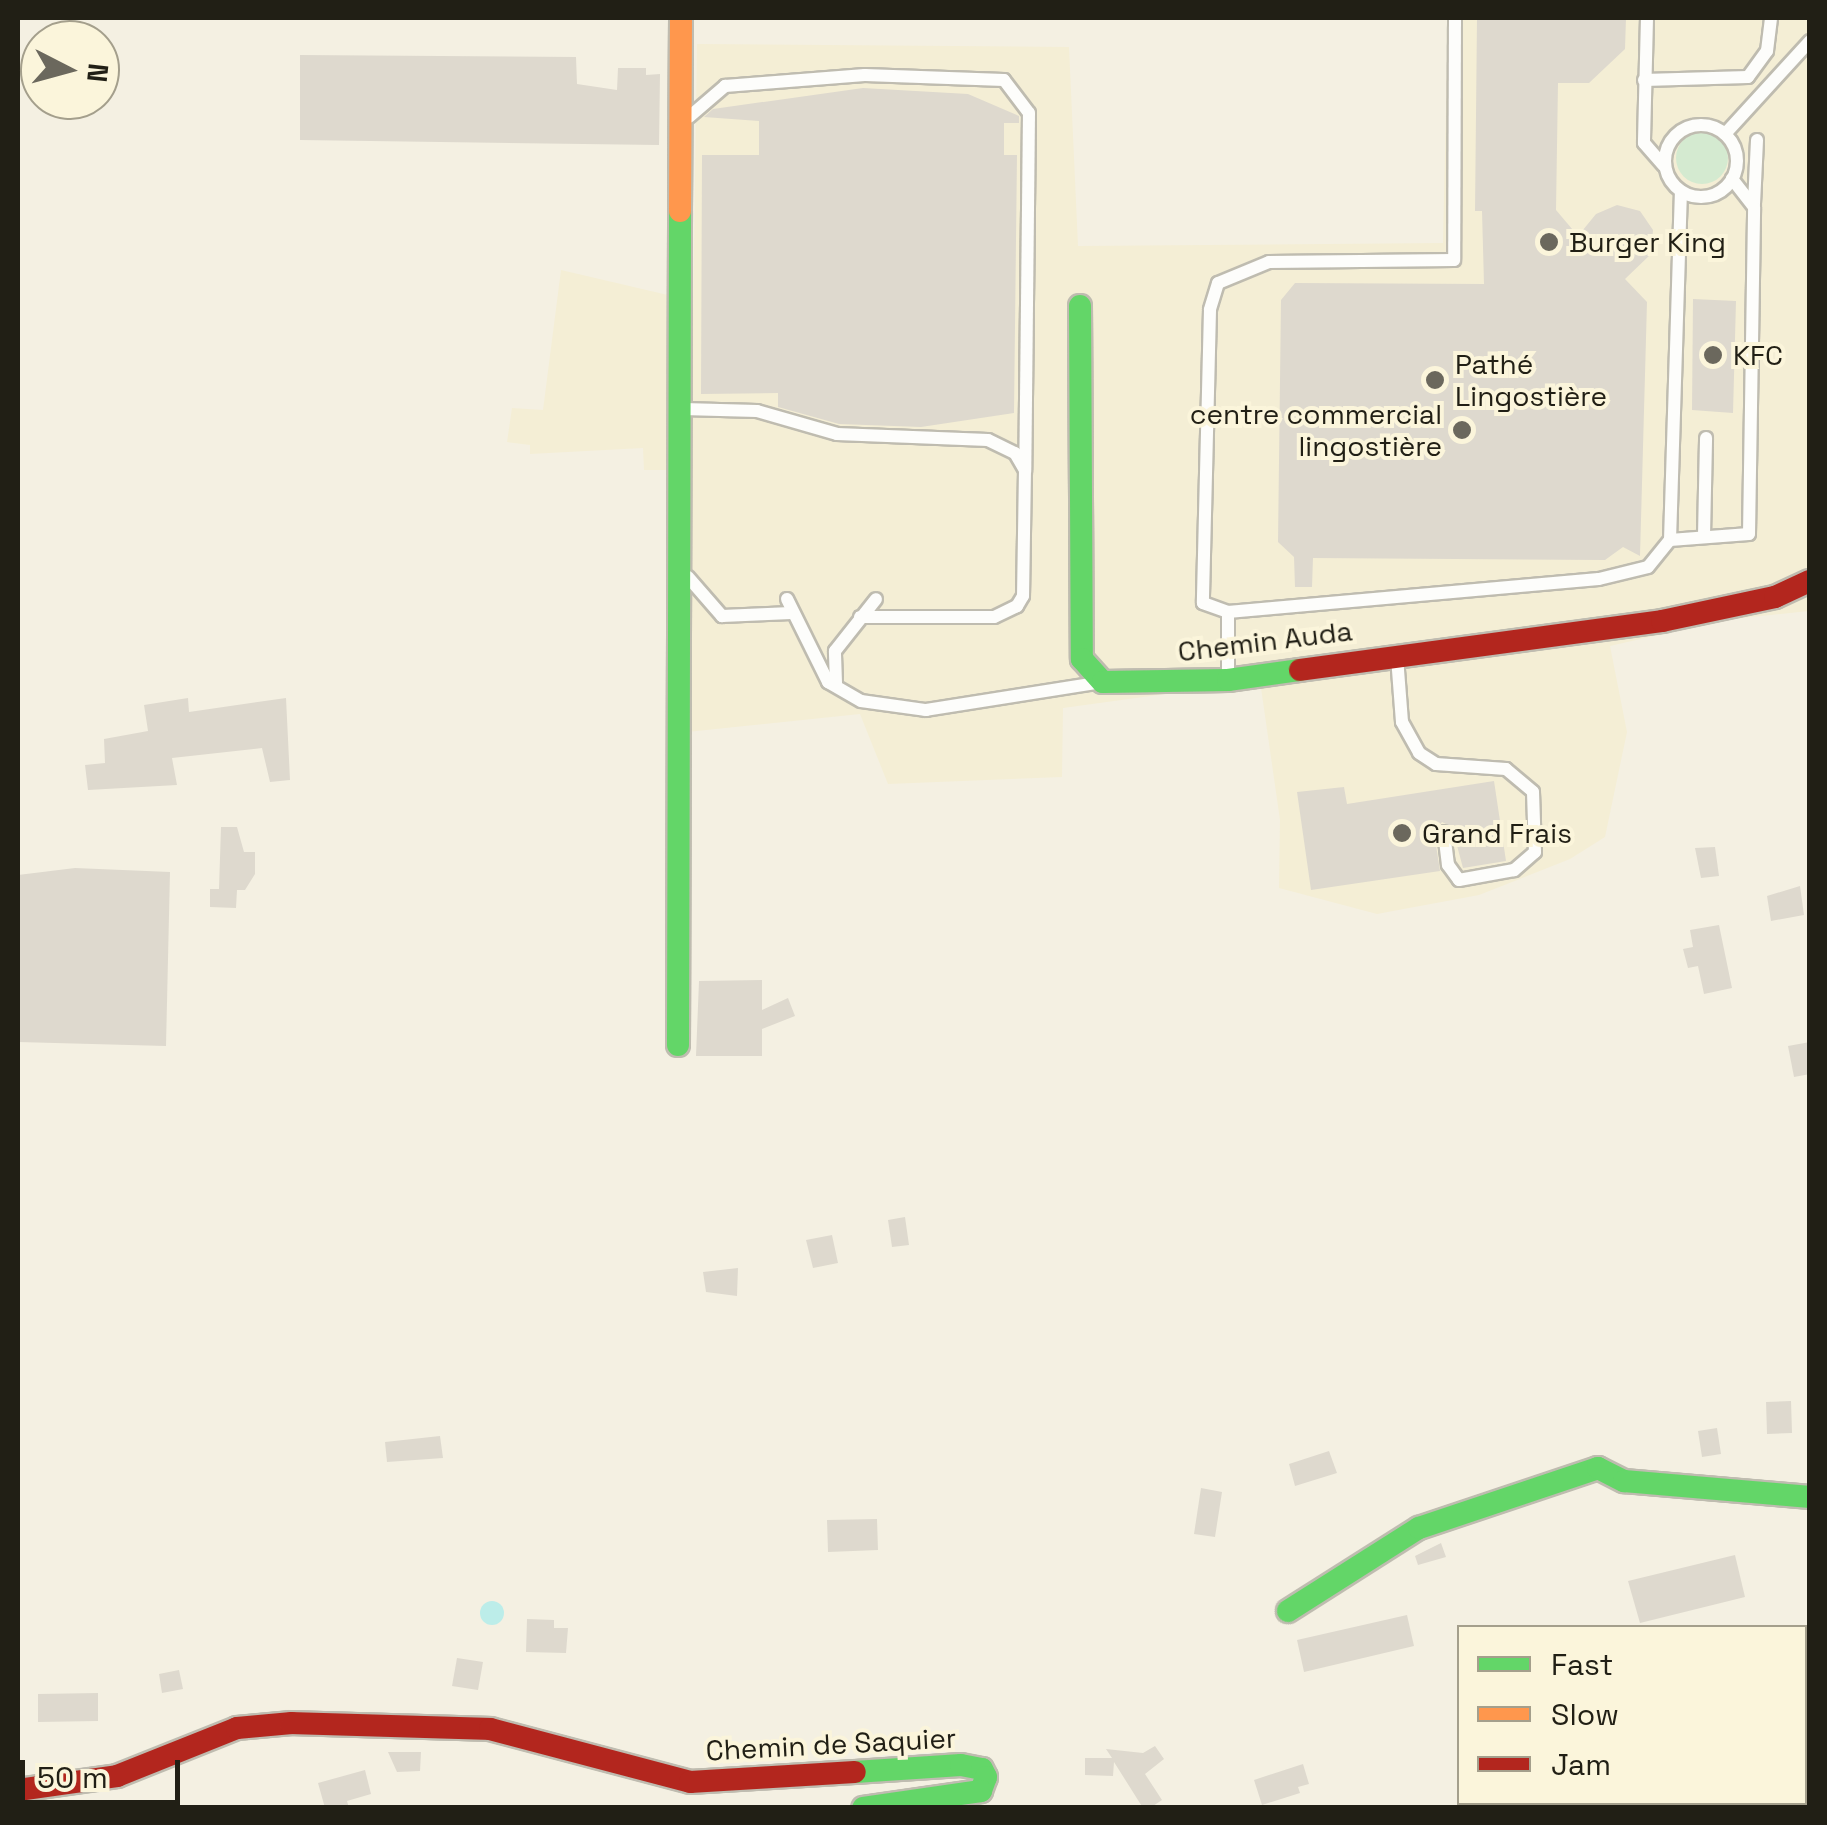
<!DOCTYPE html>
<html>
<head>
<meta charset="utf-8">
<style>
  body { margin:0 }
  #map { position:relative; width:1827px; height:1825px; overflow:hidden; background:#f4f0e2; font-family:"Space Grotesk",sans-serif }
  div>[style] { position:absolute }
  .built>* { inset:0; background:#f4eed5 }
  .green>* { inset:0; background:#d4ead0 }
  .round { border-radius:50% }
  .water>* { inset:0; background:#bcede9 }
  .building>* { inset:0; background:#ded9ce }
  .roads { filter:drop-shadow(2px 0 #bfbcb0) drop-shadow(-2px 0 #bfbcb0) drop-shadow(0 2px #bfbcb0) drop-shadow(0 -2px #bfbcb0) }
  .lane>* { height:12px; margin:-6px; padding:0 6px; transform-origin:6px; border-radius:6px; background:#fdfdfb }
  .lane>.ring { margin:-6px; padding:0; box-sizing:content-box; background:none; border:12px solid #fdfdfb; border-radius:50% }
  .street>* { height:25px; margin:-12.5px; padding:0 12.5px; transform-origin:12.5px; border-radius:12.5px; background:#fdfdfb }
  .fast>* { height:22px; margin:-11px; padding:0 11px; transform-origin:11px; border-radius:11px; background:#63d668 }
  .slow>* { height:22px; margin:-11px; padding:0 11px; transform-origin:11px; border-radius:11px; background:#ff974d }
  .jam>* { height:22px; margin:-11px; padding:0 11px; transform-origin:11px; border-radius:11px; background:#b3261e }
  .dots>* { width:28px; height:28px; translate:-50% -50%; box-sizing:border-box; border:5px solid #fbf5db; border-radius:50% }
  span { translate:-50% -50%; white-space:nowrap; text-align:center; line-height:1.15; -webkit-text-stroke:8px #fbf5db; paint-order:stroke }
  .poi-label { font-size:28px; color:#211f15 }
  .left { translate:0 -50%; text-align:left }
  .right { translate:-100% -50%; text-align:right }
  .street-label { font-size:28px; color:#211f15 }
  .frame { position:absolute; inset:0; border:20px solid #211f15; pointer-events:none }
  .legend { position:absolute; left:1457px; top:1625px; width:350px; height:180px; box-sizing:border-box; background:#fbf5db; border:2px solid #a49f8c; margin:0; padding:12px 18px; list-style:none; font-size:30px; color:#211f15 }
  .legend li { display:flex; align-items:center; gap:20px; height:50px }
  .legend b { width:50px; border:2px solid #a49f8c }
  .north { position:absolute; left:20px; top:20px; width:100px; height:100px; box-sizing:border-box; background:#fbf5db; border:2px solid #a49f8c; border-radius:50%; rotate:96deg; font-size:28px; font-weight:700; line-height:40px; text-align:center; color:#211f15 }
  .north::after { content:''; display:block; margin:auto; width:35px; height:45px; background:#6b685d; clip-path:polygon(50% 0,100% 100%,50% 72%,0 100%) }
  .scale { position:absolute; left:20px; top:1760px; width:160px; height:45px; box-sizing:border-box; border:5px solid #211f15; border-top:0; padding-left:12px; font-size:30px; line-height:35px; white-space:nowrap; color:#211f15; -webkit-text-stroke:8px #fbf5db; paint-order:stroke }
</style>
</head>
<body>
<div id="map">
  <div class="built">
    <i style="clip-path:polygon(1448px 18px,1809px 18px,1809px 611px,1723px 620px,1610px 646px,1627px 732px,1605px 837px,1570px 859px,1479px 895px,1377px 914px,1279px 888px,1280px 820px,1260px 681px,1063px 708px,1062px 777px,888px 784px,860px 714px,687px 732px,697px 44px,1069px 47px,1078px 246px,1443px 243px)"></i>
    <i style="clip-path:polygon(561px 270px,672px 296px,673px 470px,644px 470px,643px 448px,530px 454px,530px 445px,507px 442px,512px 408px,543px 410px)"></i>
  </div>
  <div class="green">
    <i class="round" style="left:1676px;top:132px;width:52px;height:52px"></i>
  </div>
  <div class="water">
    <i class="round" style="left:480px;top:1601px;width:24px;height:24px"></i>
  </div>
  <div class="building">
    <i style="clip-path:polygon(1477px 18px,1626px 18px,1625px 49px,1589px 83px,1558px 83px,1556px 210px,1578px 236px,1596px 214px,1617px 205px,1640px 211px,1653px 230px,1651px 254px,1625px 279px,1647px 302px,1640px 556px,1623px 547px,1605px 560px,1313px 558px,1312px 587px,1295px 587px,1294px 557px,1278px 542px,1281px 300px,1295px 283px,1484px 284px,1482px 211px,1475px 211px)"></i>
    <i style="clip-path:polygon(300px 55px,576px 57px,577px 84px,617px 90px,618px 68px,646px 68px,646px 75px,660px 74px,659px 145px,300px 140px)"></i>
    <i style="clip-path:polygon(863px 88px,968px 94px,1019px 116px,1019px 123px,1004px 123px,1004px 155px,1017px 155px,1014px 413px,921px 427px,839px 424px,778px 407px,778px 393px,701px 394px,702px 155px,759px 155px,759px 121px,704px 117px,713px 109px)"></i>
    <i style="clip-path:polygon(1693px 299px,1736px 301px,1733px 413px,1692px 410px)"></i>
    <i style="clip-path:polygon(188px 698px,189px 712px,286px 698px,290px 780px,270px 782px,262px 748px,172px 758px,177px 785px,88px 790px,85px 765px,105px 763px,104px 739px,148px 731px,144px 705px)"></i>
    <i style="clip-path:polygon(1494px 781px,1506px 861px,1463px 868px,1452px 827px,1442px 822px,1434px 832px,1440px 871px,1311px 890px,1297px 792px,1344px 787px,1347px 804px)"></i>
    <i style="clip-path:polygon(221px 827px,237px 827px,244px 852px,255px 852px,255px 874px,245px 890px,237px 890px,236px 908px,210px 907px,210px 889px,219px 889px)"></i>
    <i style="clip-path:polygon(1715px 847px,1719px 876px,1701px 878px,1695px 848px)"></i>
    <i style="clip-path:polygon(75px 868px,170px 872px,166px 1046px,18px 1042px,18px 875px)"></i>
    <i style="clip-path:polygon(1800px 886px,1804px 915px,1771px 921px,1767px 896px)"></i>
    <i style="clip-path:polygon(1719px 925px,1732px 988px,1704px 994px,1698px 966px,1688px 968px,1683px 949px,1693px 947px,1690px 930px)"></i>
    <i style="clip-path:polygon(762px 980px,762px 1010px,788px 998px,795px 1016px,762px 1029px,762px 1056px,696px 1056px,699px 981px)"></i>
    <i style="clip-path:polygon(1810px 1042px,1810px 1074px,1794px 1077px,1788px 1046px)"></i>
    <i style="clip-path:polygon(905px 1217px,909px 1245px,892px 1247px,888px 1220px)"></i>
    <i style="clip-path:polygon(832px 1235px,838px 1263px,813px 1268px,806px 1240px)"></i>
    <i style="clip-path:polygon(738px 1268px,737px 1296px,706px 1292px,703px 1272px)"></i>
    <i style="clip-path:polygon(1791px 1401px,1792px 1433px,1767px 1434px,1766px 1402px)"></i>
    <i style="clip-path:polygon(1717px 1428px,1721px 1454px,1702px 1457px,1698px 1431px)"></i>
    <i style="clip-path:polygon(440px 1436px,443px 1458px,387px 1462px,385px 1442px)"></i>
    <i style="clip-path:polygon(1329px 1451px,1337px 1473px,1295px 1486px,1289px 1464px)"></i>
    <i style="clip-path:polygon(1201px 1488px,1222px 1492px,1215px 1537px,1194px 1534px)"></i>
    <i style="clip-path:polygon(877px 1519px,878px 1550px,828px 1552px,827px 1520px)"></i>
    <i style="clip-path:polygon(1441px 1543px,1446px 1557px,1418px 1565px,1415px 1556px)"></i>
    <i style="clip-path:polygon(1735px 1555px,1745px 1597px,1640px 1623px,1628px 1581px)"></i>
    <i style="clip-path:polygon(1407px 1615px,1414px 1646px,1304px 1672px,1297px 1640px)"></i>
    <i style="clip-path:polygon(527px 1619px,554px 1620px,554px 1628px,568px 1628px,566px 1653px,526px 1652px)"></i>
    <i style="clip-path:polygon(457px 1658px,483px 1662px,478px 1690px,452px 1686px)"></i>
    <i style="clip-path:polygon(179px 1670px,183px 1689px,162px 1693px,159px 1674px)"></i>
    <i style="clip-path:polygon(98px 1693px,98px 1721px,38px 1722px,38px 1694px)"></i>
    <i style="clip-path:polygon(1155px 1746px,1164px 1759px,1145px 1774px,1162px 1800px,1150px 1808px,1143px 1808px,1114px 1762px,1113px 1776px,1085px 1775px,1085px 1758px,1112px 1758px,1106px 1749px,1143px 1753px)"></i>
    <i style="clip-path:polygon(388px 1752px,421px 1752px,420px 1771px,397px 1772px)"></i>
    <i style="clip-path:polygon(1303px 1764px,1309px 1784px,1298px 1787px,1300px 1793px,1262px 1805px,1254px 1780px)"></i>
    <i style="clip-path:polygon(365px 1770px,371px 1794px,347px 1801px,349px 1808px,325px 1808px,318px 1783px)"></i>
  </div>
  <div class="roads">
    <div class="lane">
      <i style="left:1455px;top:18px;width:242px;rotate:90.2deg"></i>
      <i style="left:1454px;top:260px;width:185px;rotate:179.4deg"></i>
      <i style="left:1269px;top:262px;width:55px;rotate:157.6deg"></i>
      <i style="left:1218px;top:283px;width:28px;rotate:107deg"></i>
      <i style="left:1210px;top:310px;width:293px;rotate:91.4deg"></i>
      <i style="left:1203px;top:603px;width:27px;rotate:20deg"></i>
      <i style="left:1228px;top:612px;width:372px;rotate:-5.1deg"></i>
      <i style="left:1599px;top:579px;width:50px;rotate:-13.8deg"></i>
      <i style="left:1648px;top:567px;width:35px;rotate:-51deg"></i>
      <i style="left:1670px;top:540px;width:349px;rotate:-88.2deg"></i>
      <i style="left:1647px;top:18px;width:125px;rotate:91.4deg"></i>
      <i style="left:1644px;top:143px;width:30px;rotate:49deg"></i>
      <i style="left:1644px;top:80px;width:104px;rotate:-1.7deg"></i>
      <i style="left:1748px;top:77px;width:32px;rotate:-54deg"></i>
      <i style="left:1767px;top:51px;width:33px;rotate:-83deg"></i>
      <i style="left:689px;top:117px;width:48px;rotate:-40.7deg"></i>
      <i style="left:725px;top:86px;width:140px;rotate:-4.5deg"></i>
      <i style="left:865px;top:75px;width:139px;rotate:2.1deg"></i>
      <i style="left:1004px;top:80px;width:41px;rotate:52.9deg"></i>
      <i style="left:1029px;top:113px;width:357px;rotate:90.6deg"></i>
      <i class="ring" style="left:1665px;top:125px;width:60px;height:60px"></i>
      <i style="left:1725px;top:134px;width:126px;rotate:-47.6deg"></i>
      <i style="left:1754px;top:204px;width:64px;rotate:-87.3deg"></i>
      <i style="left:683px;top:409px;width:74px;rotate:1.5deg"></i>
      <i style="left:757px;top:411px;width:83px;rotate:16deg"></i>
      <i style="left:837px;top:434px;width:151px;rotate:2.3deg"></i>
      <i style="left:988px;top:440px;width:30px;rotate:26deg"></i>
      <i style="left:1015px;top:453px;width:20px;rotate:60deg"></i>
      <i style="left:1025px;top:470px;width:126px;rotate:90.9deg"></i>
      <i style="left:1023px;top:596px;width:12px;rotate:121deg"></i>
      <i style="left:1017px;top:606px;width:25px;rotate:154deg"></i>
      <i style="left:994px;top:617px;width:134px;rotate:180deg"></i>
      <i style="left:1704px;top:536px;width:98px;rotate:-88.8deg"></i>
      <i style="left:1670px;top:540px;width:79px;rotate:-4.3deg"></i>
      <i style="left:1749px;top:534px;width:327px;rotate:-89.1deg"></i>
      <i style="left:1754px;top:207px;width:36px;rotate:-128deg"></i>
      <i style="left:688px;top:577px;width:52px;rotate:48.9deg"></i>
      <i style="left:722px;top:616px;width:69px;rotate:-2.5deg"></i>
      <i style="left:787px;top:599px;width:93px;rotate:63.7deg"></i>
      <i style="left:828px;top:682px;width:38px;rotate:30deg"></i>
      <i style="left:861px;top:701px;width:66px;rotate:7.9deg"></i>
      <i style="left:926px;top:710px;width:172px;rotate:-9deg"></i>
      <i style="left:1228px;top:612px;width:63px;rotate:90deg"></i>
      <i style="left:1397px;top:657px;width:65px;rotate:85.6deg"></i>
      <i style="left:1402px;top:722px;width:35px;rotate:61deg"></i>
      <i style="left:1419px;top:753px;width:20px;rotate:33deg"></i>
      <i style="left:1436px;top:764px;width:70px;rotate:4.1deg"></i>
      <i style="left:1506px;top:769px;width:35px;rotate:40deg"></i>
      <i style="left:1533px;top:792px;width:60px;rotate:88.1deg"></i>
      <i style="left:1535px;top:852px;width:28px;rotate:139deg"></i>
      <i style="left:1514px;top:870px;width:56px;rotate:169.7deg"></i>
      <i style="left:1459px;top:880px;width:19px;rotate:-126deg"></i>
      <i style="left:1448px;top:865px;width:33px;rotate:-97deg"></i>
      <i style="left:836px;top:683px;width:32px;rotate:-92deg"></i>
      <i style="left:835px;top:651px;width:66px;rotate:-51.7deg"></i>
    </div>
    <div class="street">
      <i style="left:1762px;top:1802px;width:9px;rotate:41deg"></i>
      <i style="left:1644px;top:1808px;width:8px;rotate:-50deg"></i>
    </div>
    <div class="fast">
      <i style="left:1080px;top:306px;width:353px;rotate:89.7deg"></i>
      <i style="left:1082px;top:659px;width:31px;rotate:48deg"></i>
      <i style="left:1103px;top:682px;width:125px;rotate:-0.9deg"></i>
      <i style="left:1228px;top:680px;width:73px;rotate:-7.9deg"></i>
      <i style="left:678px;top:1045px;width:834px;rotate:-89.86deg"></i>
      <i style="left:1288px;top:1611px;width:155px;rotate:-32.4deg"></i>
      <i style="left:1419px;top:1528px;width:189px;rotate:-18.5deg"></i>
      <i style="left:1598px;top:1468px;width:29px;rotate:27deg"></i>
      <i style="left:1624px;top:1481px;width:187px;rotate:4.9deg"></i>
      <i style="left:855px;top:1772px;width:106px;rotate:-3.8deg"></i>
      <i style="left:961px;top:1765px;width:21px;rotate:11deg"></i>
      <i style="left:982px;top:1769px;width:9px;rotate:63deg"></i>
      <i style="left:986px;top:1777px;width:15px;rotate:110deg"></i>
      <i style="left:981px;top:1791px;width:119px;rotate:171.8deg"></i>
    </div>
    <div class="slow">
      <i style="left:680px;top:211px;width:193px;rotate:-89.7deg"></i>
    </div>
    <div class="jam">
      <i style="left:1300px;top:670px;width:365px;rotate:-7.7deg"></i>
      <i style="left:1662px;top:621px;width:116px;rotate:-12deg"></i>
      <i style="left:1775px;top:597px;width:38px;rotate:-25deg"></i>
      <i style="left:18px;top:1790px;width:100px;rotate:-8deg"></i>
      <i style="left:117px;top:1776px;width:129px;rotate:-21.8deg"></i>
      <i style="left:237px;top:1728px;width:55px;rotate:-5.2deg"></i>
      <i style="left:292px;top:1723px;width:198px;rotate:1.7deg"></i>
      <i style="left:490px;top:1729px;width:207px;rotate:14.8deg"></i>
      <i style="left:690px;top:1782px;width:165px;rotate:-3.5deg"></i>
    </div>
  </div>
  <div class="dots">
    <i style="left:1549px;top:242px;background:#6b685d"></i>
    <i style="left:1713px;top:355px;background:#6b685d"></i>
    <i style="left:1435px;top:380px;background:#6b685d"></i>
    <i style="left:1462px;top:430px;background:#6b685d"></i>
    <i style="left:1402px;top:833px;background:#6b685d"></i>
  </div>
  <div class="poi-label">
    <span class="left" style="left:1569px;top:242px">Burger King</span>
    <span class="left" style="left:1733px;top:355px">KFC</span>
    <span class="left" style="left:1455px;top:380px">Pathé<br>Lingostière</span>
    <span class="right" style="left:1442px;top:430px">centre commercial<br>lingostière</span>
    <span class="left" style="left:1422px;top:833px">Grand Frais</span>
  </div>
  <div class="street-label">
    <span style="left:1265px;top:641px;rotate:-7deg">Chemin Auda</span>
    <span style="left:831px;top:1744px;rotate:-3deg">Chemin de Saquier</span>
  </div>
  <div class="frame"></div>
  <ul class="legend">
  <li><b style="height:12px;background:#63d668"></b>Fast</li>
  <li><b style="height:12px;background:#ff974d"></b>Slow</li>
  <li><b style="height:12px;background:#b3261e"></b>Jam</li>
  </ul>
  <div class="north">N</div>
  <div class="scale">50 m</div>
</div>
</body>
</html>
